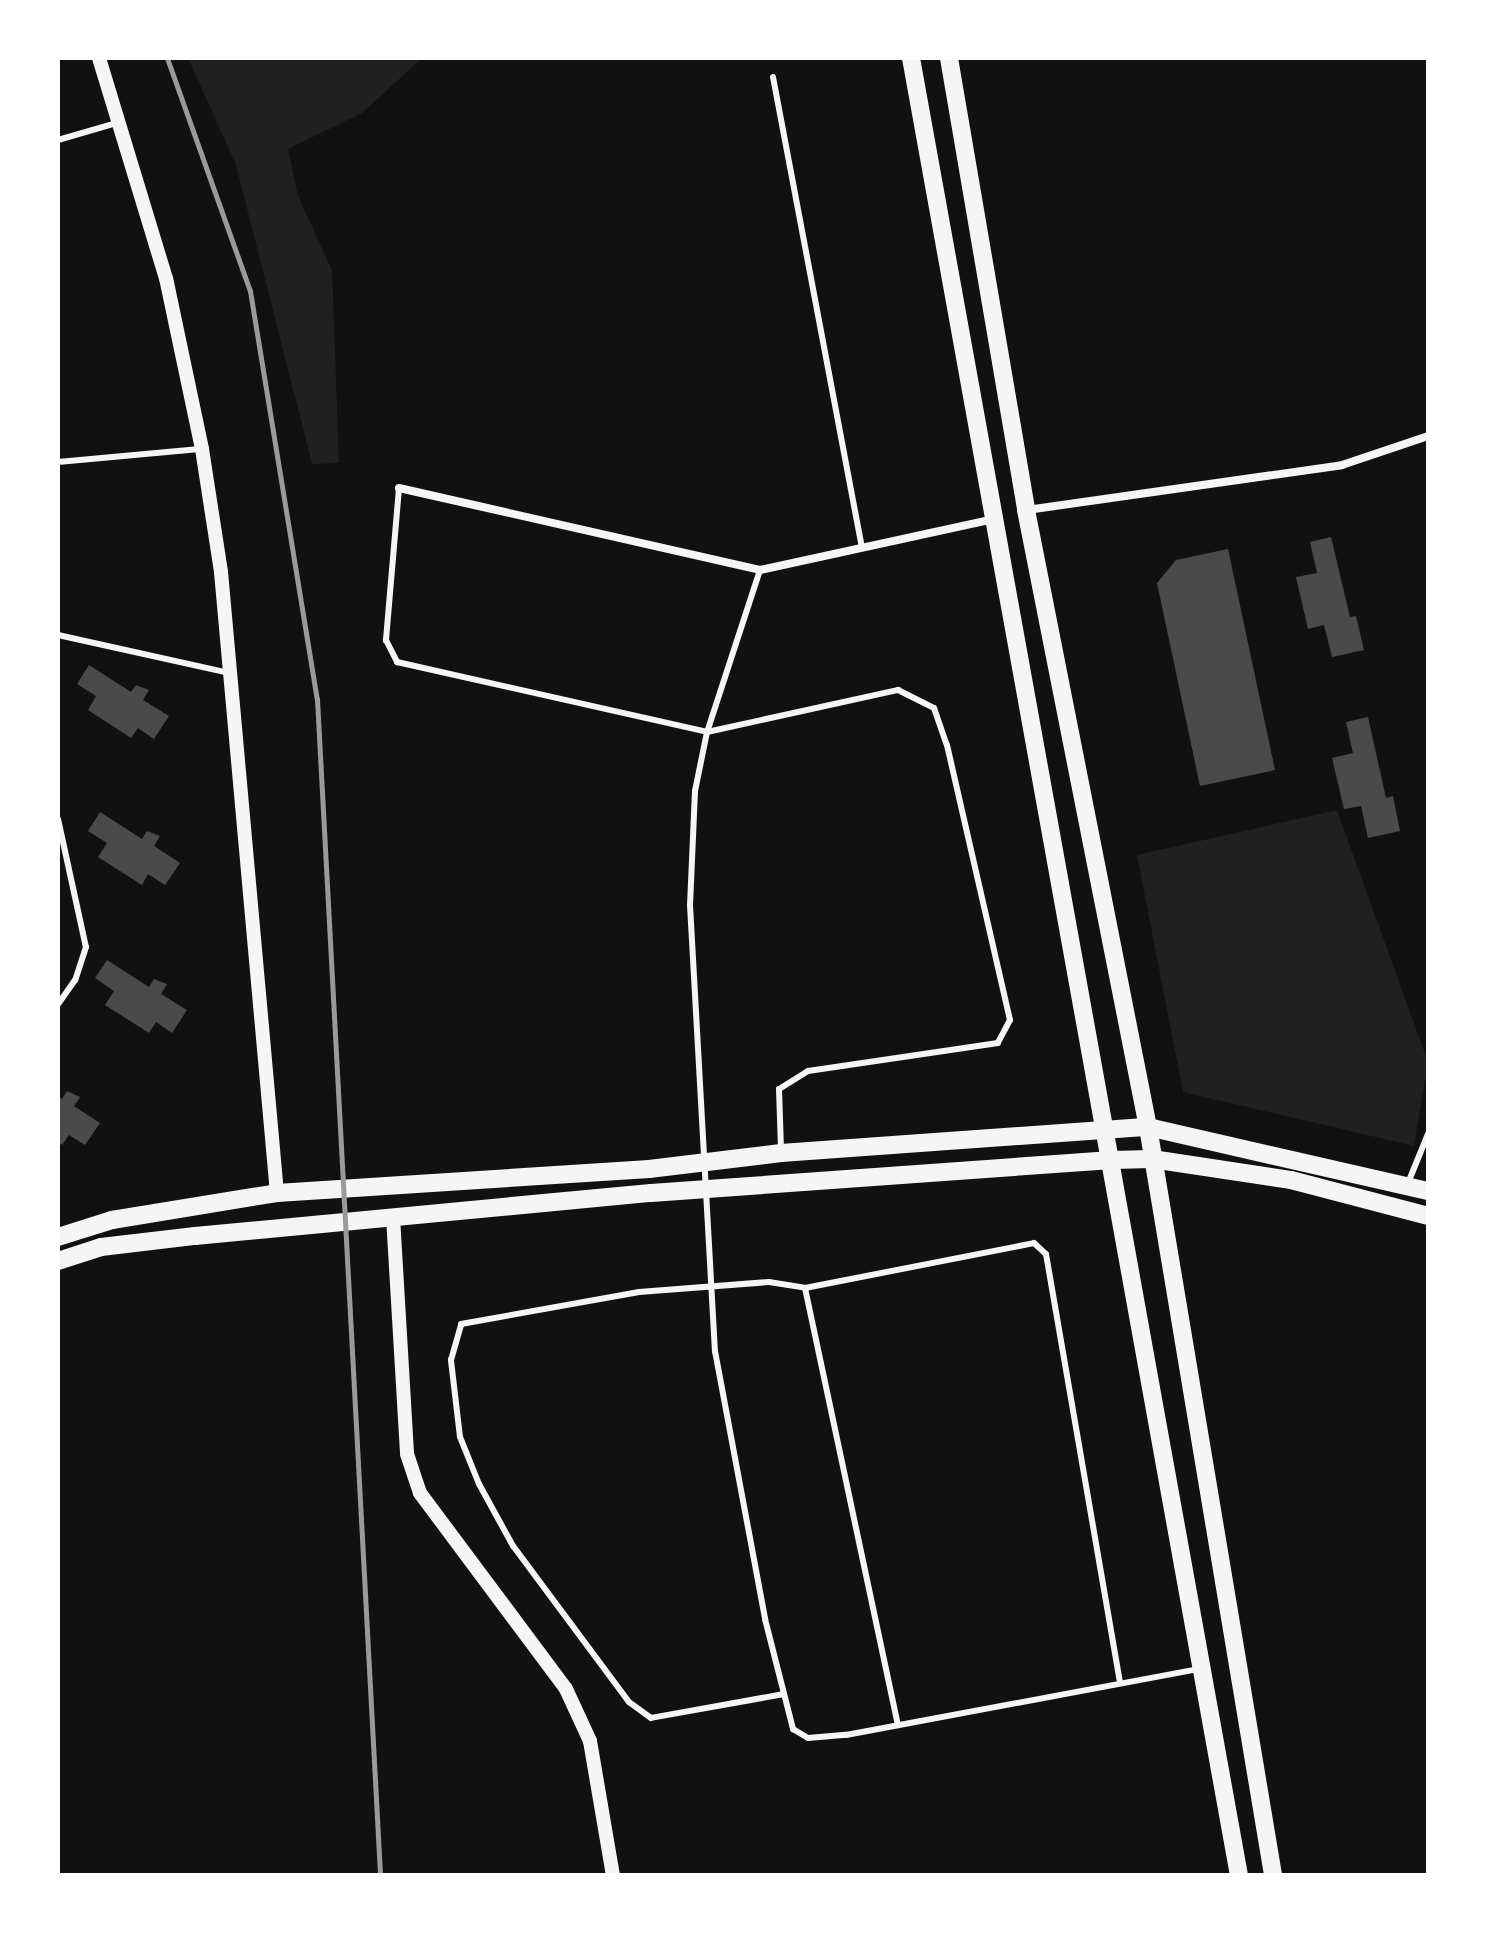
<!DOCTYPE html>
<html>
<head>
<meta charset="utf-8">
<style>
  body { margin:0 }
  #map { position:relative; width:1486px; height:1933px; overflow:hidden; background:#111; font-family:"Alegreya Sans",sans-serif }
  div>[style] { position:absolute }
  .green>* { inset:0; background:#202020 }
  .building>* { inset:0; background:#4a4a4a }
  .service>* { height:6px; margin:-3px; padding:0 3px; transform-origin:3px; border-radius:3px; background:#f5f5f5 }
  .minor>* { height:8px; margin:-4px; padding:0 4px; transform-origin:4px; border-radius:4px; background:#f5f5f5 }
  .tertiary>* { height:14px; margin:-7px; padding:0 7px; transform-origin:7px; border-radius:7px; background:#f5f5f5 }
  .primary>* { height:18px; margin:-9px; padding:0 9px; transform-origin:9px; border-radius:9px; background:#f5f5f5 }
  .rail>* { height:5px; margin:-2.5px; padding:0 2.5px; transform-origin:2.5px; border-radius:2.5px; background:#9a9a9a }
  span { translate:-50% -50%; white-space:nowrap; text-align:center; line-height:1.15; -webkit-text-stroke:7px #fff; paint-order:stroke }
  .frame { position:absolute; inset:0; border:60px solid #fff; pointer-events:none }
</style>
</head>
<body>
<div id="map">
  <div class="green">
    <i style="clip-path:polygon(188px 58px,422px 58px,362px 113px,288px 149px,298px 196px,332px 270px,339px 463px,312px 464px,236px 165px)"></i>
    <i style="clip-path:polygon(1337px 810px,1428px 1062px,1414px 1146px,1183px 1092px,1137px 855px)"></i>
  </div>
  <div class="building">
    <i style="clip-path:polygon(1331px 537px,1350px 617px,1356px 616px,1364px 650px,1332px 657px,1324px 625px,1308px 629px,1296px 577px,1317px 573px,1310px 542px)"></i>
    <i style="clip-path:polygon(1228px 549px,1275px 770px,1200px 786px,1157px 583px,1176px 560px)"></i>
    <i style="clip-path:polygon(89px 665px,131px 692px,136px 685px,149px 690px,143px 700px,169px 716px,154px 739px,138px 728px,131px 738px,88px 710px,96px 696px,77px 684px)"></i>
    <i style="clip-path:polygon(1368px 717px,1386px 798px,1393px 796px,1400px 831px,1368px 838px,1361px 806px,1344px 809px,1332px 758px,1353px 753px,1346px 722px)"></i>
    <i style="clip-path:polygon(100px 812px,142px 839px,147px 831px,160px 836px,154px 846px,180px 863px,165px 885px,148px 874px,142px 885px,98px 857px,107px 843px,88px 831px)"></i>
    <i style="clip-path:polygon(107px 960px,149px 987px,154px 979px,167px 984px,161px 994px,187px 1010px,172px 1033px,156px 1022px,149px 1033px,105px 1005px,114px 991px,95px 978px)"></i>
    <i style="clip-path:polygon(67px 1091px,80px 1097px,74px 1106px,100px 1123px,85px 1145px,69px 1135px,62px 1145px,58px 1142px,58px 1096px,62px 1099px)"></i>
  </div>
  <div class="service">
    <i style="left:773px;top:77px;width:479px;rotate:79.3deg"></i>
    <i style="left:58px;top:140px;width:65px;rotate:-16.2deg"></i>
    <i style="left:58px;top:462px;width:145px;rotate:-5.2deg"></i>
    <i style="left:399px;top:488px;width:153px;rotate:94.9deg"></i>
    <i style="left:386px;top:640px;width:25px;rotate:63deg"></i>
    <i style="left:397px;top:662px;width:318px;rotate:12.7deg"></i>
    <i style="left:707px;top:732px;width:196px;rotate:-12.4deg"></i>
    <i style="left:898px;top:690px;width:40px;rotate:26.6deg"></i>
    <i style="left:934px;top:708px;width:39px;rotate:71deg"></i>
    <i style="left:947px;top:745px;width:282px;rotate:77.1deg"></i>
    <i style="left:1010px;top:1020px;width:26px;rotate:118deg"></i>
    <i style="left:998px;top:1043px;width:192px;rotate:171.6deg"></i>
    <i style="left:808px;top:1071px;width:34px;rotate:148deg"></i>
    <i style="left:779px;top:1089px;width:61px;rotate:88.1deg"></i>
    <i style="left:760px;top:570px;width:170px;rotate:108.1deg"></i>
    <i style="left:707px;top:732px;width:60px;rotate:101.5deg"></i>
    <i style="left:695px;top:791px;width:114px;rotate:92.5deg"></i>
    <i style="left:690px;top:905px;width:447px;rotate:86.8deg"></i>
    <i style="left:715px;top:1351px;width:273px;rotate:79.4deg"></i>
    <i style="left:765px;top:1619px;width:114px;rotate:75.7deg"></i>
    <i style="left:793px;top:1729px;width:17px;rotate:31deg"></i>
    <i style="left:808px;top:1738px;width:38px;rotate:-5deg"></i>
    <i style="left:846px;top:1735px;width:358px;rotate:-10.6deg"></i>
    <i style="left:58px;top:635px;width:176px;rotate:12.5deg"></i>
    <i style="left:58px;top:819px;width:131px;rotate:77.7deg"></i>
    <i style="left:86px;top:947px;width:35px;rotate:108deg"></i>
    <i style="left:75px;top:980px;width:29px;rotate:125deg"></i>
    <i style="left:1408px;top:1183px;width:53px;rotate:-67.8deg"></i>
    <i style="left:805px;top:1288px;width:447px;rotate:78deg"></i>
    <i style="left:784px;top:1694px;width:135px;rotate:169.8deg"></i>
    <i style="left:651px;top:1718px;width:27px;rotate:-144deg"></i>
    <i style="left:629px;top:1702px;width:194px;rotate:-126.6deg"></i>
    <i style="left:513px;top:1546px;width:71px;rotate:-118.7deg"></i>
    <i style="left:479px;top:1484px;width:51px;rotate:-112deg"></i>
    <i style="left:460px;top:1437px;width:78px;rotate:-96.7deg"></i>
    <i style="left:451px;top:1360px;width:37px;rotate:-74deg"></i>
    <i style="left:461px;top:1324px;width:181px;rotate:-10.2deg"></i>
    <i style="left:639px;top:1292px;width:130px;rotate:-4.4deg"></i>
    <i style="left:769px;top:1282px;width:36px;rotate:9deg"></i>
    <i style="left:805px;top:1288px;width:233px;rotate:-11.1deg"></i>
    <i style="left:1034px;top:1243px;width:16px;rotate:43deg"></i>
    <i style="left:1046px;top:1254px;width:435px;rotate:80.2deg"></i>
  </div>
  <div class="minor">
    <i style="left:399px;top:488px;width:370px;rotate:12.8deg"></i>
    <i style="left:760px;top:570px;width:239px;rotate:-12.3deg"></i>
    <i style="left:1027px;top:510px;width:318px;rotate:-8.1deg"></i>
    <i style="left:1342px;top:465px;width:91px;rotate:-18.6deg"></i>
  </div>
  <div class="tertiary">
    <i style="left:99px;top:58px;width:230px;rotate:73.1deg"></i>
    <i style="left:166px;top:278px;width:175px;rotate:78.1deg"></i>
    <i style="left:202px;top:449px;width:124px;rotate:81.2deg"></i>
    <i style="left:221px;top:572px;width:624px;rotate:84.85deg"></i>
    <i style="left:393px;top:1217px;width:237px;rotate:86.6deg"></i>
    <i style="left:407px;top:1454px;width:41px;rotate:71.6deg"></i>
    <i style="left:420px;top:1493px;width:244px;rotate:53.3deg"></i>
    <i style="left:566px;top:1689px;width:57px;rotate:65.2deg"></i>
    <i style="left:590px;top:1741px;width:136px;rotate:80.3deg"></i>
  </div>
  <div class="primary">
    <i style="left:911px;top:58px;width:1846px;rotate:79.77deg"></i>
    <i style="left:949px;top:58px;width:459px;rotate:80.3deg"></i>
    <i style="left:1026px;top:510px;width:629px;rotate:78.82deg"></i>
    <i style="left:1148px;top:1127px;width:758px;rotate:80.51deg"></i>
    <i style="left:58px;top:1237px;width:57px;rotate:-17.5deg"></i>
    <i style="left:112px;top:1220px;width:167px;rotate:-9.3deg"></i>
    <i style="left:277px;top:1193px;width:373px;rotate:-3.7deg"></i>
    <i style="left:649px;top:1169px;width:133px;rotate:-6.9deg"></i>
    <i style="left:781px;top:1153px;width:368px;rotate:-4.1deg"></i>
    <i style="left:1148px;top:1127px;width:287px;rotate:12.9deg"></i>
    <i style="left:58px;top:1261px;width:45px;rotate:-18deg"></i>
    <i style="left:101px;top:1247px;width:95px;rotate:-6.7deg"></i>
    <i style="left:195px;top:1236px;width:458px;rotate:-5.4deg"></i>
    <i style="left:651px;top:1193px;width:462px;rotate:-4.1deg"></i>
    <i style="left:1112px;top:1160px;width:40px;rotate:-1.4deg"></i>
    <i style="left:1152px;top:1159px;width:141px;rotate:8.6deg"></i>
    <i style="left:1291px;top:1180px;width:142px;rotate:14.7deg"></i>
  </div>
  <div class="rail">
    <i style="left:167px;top:58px;width:247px;rotate:70.4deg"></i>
    <i style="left:250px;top:291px;width:413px;rotate:80.7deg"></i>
    <i style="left:317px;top:699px;width:1178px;rotate:86.93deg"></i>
  </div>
  <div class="frame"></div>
</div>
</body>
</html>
